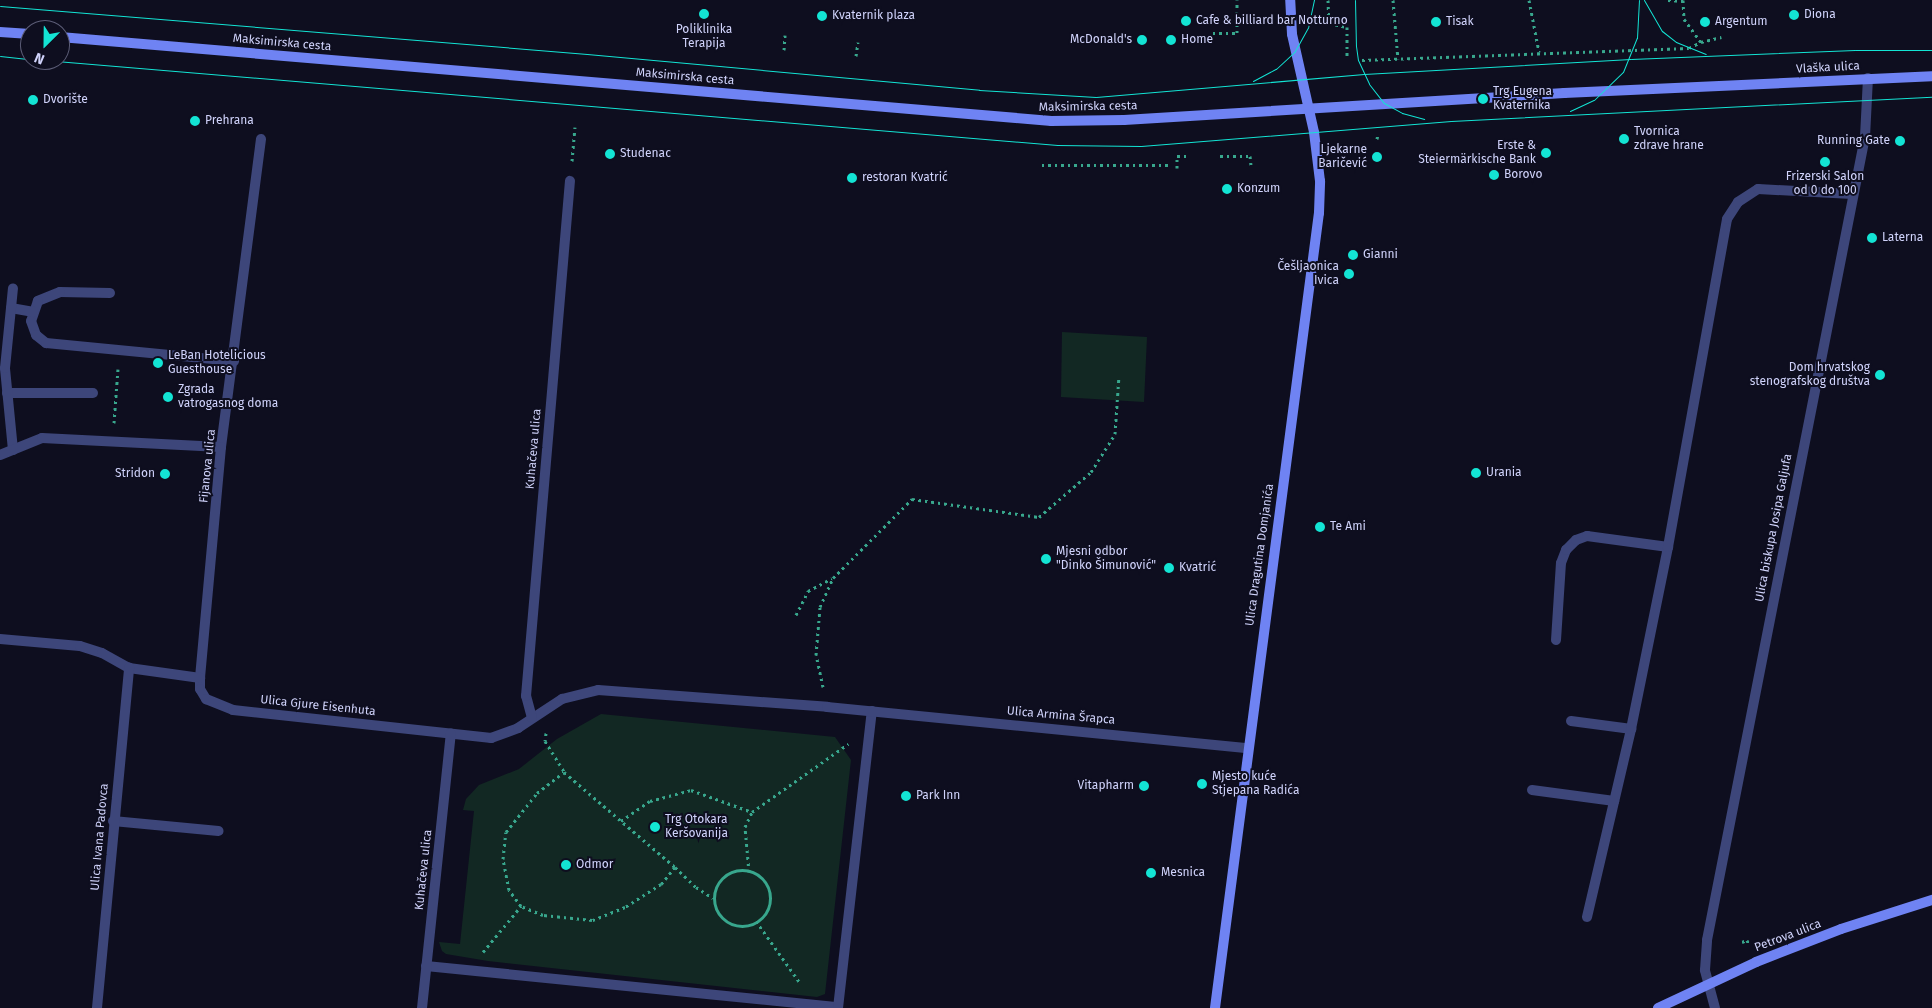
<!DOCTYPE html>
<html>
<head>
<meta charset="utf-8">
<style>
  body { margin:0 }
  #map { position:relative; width:1932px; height:1008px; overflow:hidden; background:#0e0e1f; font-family:"Fira Sans",sans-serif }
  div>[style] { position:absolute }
  .green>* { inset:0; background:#122823 }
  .path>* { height:3px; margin-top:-1.5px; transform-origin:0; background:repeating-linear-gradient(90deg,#38a78d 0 2.5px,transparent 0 6.5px) }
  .path>.ring { margin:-1.5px; padding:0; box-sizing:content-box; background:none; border:3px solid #38a78d; border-radius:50% }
  .lane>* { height:10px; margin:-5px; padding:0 5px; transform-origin:5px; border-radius:5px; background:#3d467a }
  .street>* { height:10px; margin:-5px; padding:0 5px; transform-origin:5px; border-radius:5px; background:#3d467a }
  .secondary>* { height:10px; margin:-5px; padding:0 5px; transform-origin:5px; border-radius:5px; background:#6f83f3 }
  .tram>* { height:1px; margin:-0.5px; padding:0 0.5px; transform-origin:0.5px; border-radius:0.5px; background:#13e4d4 }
  .dots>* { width:14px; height:14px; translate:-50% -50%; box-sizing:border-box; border:2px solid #0e0e1f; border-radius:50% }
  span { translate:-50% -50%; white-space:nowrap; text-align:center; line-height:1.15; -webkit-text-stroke:4px #0e0e1f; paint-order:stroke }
  .poi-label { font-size:12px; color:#d0d3fb }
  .left { translate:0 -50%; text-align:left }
  .right { translate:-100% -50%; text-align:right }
  .street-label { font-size:12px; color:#d0d3fb }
  .north { position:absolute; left:20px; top:20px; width:50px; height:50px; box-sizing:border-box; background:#0e0e1f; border:1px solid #5c5d77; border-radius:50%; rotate:203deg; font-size:14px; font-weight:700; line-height:20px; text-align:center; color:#d0d3fb }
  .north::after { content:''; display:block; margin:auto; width:18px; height:22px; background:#13e4d4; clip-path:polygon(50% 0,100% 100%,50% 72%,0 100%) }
</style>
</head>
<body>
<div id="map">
  <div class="green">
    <i style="clip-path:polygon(1062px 332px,1147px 337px,1144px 402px,1061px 397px)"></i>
    <i style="clip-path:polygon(601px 714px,835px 737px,851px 760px,825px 994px,817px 997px,488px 961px,446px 954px,442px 951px,439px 942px,460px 944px,474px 811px,463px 810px,466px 799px,479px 785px,519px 769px,557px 739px)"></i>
  </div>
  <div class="path">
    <i style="left:1328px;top:0;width:23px;rotate:88deg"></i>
    <i style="left:1329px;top:23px;width:18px;rotate:13deg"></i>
    <i style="left:1347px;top:27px;width:32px;rotate:90deg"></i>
    <i style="left:1393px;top:0;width:59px;rotate:85.2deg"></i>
    <i style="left:1529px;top:0;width:53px;rotate:79.1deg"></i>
    <i style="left:1668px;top:0;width:15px;rotate:4deg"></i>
    <i style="left:1683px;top:0;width:19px;rotate:87deg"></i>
    <i style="left:1684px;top:19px;width:29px;rotate:54deg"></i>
    <i style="left:1213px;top:33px;width:24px"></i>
    <i style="left:1237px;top:33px;width:33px;rotate:-90deg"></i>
    <i style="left:784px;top:50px;width:15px;rotate:-86deg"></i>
    <i style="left:856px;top:56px;width:14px;rotate:-82deg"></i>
    <i style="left:1362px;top:60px;width:327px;rotate:-2.1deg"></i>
    <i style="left:1689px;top:48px;width:13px;rotate:-27deg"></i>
    <i style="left:1701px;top:42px;width:21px;rotate:-14deg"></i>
    <i style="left:1377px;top:139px;width:5px;rotate:-79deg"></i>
    <i style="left:1220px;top:156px;width:30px"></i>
    <i style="left:1250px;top:156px;width:9px;rotate:84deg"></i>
    <i style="left:572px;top:161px;width:34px;rotate:-85deg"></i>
    <i style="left:1042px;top:165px;width:128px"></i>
    <i style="left:1177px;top:168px;width:12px;rotate:-90deg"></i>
    <i style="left:1177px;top:156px;width:10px"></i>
    <i style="left:114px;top:423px;width:54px;rotate:-85.8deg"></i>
    <i style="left:796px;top:615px;width:27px;rotate:-63deg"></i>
    <i style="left:808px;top:591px;width:27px;rotate:-28deg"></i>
    <i style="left:823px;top:687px;width:33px;rotate:-102deg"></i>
    <i style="left:816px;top:655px;width:48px;rotate:-85.2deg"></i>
    <i style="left:820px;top:607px;width:32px;rotate:-66deg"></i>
    <i style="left:833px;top:578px;width:112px;rotate:-45deg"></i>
    <i style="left:912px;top:499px;width:128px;rotate:8.1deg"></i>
    <i style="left:1039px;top:517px;width:69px;rotate:-40.9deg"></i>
    <i style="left:1091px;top:472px;width:45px;rotate:-57.7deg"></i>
    <i style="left:1115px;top:434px;width:58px;rotate:-86.1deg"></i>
    <i style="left:546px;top:733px;width:8px;rotate:97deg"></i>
    <i style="left:545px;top:741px;width:36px;rotate:58deg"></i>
    <i style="left:564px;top:772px;width:146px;rotate:40.6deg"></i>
    <i style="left:675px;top:867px;width:22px;rotate:129deg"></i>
    <i style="left:661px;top:884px;width:43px;rotate:147.4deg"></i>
    <i style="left:625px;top:907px;width:35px;rotate:158deg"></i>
    <i style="left:592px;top:920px;width:49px;rotate:-174.2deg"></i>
    <i style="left:543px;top:915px;width:24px;rotate:-158deg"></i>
    <i style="left:521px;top:906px;width:20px;rotate:-127deg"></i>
    <i style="left:509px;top:890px;width:32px;rotate:-101deg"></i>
    <i style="left:503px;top:859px;width:27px;rotate:-84deg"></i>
    <i style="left:506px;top:832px;width:50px;rotate:-51.5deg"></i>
    <i style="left:537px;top:793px;width:34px;rotate:-38deg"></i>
    <i style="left:621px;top:821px;width:35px;rotate:-35deg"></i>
    <i style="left:650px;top:801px;width:42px;rotate:-15deg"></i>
    <i style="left:691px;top:790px;width:65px;rotate:19.8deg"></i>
    <i style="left:675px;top:867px;width:29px;rotate:44deg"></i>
    <i style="left:696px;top:887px;width:20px;rotate:33deg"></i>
    <i class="ring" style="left:714px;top:870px;width:53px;height:53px"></i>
    <i style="left:749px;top:872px;width:45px;rotate:-95.1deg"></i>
    <i style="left:745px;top:827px;width:17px;rotate:-65deg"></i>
    <i style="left:752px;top:812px;width:118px;rotate:-35.3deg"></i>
    <i style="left:756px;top:921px;width:76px;rotate:54.6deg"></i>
    <i style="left:1742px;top:942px;width:5px;rotate:-22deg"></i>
    <i style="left:1747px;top:940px;width:5px;rotate:68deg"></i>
    <i style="left:483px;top:952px;width:60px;rotate:-50.4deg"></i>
  </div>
  <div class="lane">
    <i style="left:110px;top:293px;width:50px;rotate:-178.9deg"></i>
    <i style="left:60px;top:292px;width:24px;rotate:158deg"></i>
    <i style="left:38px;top:301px;width:21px;rotate:109deg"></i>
    <i style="left:31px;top:321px;width:15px;rotate:70deg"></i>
    <i style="left:36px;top:335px;width:13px;rotate:39deg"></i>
    <i style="left:46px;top:343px;width:189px;rotate:5.5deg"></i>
    <i style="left:11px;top:308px;width:23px;rotate:10deg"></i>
    <i style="left:7px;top:393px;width:86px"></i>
    <i style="left:13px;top:450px;width:82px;rotate:-95.6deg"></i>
    <i style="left:5px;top:368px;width:80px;rotate:-84.3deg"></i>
    <i style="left:0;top:455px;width:45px;rotate:-22deg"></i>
    <i style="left:42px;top:438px;width:179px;rotate:2.9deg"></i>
    <i style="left:1556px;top:640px;width:77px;rotate:-86.3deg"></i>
    <i style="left:1561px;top:563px;width:14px;rotate:-69deg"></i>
    <i style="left:1566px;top:550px;width:14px;rotate:-45deg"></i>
    <i style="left:1576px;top:540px;width:12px;rotate:-20deg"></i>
    <i style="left:1587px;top:536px;width:82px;rotate:7.7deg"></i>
    <i style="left:1571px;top:721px;width:61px;rotate:7.6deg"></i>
    <i style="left:1532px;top:790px;width:83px;rotate:7.6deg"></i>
    <i style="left:113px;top:821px;width:106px;rotate:5.4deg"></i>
    <i style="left:1587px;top:917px;width:193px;rotate:-76.8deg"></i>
    <i style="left:1631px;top:729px;width:186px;rotate:-78.5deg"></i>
    <i style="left:1668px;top:547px;width:333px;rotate:-79.8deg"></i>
    <i style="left:1727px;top:219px;width:20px;rotate:-57deg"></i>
    <i style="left:1738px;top:202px;width:24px;rotate:-33deg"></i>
    <i style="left:1758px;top:189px;width:94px;rotate:3deg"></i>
    <i style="left:426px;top:966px;width:414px;rotate:5.7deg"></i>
    <i style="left:838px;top:1008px;width:299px;rotate:-83.5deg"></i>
  </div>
  <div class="street">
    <i style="left:261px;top:139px;width:311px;rotate:97.4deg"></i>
    <i style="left:221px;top:447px;width:232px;rotate:95.2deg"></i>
    <i style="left:200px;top:678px;width:11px;rotate:90deg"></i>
    <i style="left:200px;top:689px;width:12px;rotate:59deg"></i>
    <i style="left:206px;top:699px;width:29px;rotate:22deg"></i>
    <i style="left:233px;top:710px;width:260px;rotate:6.2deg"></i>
    <i style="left:491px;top:738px;width:29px;rotate:-20deg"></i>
    <i style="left:518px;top:728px;width:53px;rotate:-33.4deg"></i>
    <i style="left:562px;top:699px;width:37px;rotate:-14deg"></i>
    <i style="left:598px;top:690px;width:230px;rotate:4.2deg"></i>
    <i style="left:827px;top:707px;width:423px;rotate:5.6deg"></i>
    <i style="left:0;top:639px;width:80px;rotate:5deg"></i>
    <i style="left:80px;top:646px;width:23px;rotate:18deg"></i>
    <i style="left:102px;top:653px;width:31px;rotate:29deg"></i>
    <i style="left:129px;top:668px;width:72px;rotate:8deg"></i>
    <i style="left:532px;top:718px;width:23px;rotate:-105deg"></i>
    <i style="left:526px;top:696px;width:517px;rotate:-85.12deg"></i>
    <i style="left:97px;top:1008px;width:342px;rotate:-84.6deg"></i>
    <i style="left:422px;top:1008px;width:276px;rotate:-84deg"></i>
    <i style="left:1715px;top:1008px;width:39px;rotate:-105deg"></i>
    <i style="left:1705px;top:970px;width:30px;rotate:-86deg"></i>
    <i style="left:1707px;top:940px;width:818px;rotate:-78.87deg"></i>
    <i style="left:1865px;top:137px;width:59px;rotate:-87.1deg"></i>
  </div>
  <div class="secondary">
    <i style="left:0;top:32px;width:30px;rotate:4deg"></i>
    <i style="left:60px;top:37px;width:995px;rotate:4.84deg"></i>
    <i style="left:1051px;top:121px;width:73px;rotate:-0.8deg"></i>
    <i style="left:1124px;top:120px;width:441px;rotate:-3.5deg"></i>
    <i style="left:1564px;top:93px;width:368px;rotate:-2.6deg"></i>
    <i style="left:1215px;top:1008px;width:802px;rotate:-82.55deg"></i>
    <i style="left:1319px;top:213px;width:32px;rotate:-88deg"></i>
    <i style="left:1320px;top:181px;width:49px;rotate:-97deg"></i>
    <i style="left:1314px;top:132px;width:100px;rotate:-102.7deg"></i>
    <i style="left:1292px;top:34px;width:34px;rotate:-93deg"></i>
    <i style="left:1658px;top:1008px;width:108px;rotate:-25.1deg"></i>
    <i style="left:1756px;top:962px;width:91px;rotate:-21.2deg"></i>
    <i style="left:1841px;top:929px;width:96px;rotate:-17.7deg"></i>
  </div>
  <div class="tram">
    <i style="left:1355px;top:0;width:46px;rotate:88.8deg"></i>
    <i style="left:1356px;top:46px;width:14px;rotate:82deg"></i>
    <i style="left:1358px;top:60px;width:26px;rotate:65deg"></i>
    <i style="left:1369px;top:84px;width:24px;rotate:52deg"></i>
    <i style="left:1384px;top:103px;width:21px;rotate:29deg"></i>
    <i style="left:1402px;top:113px;width:23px;rotate:15deg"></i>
    <i style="left:1644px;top:0;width:36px;rotate:60deg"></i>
    <i style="left:1662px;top:31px;width:18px;rotate:38deg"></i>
    <i style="left:1676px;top:42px;width:32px;rotate:22deg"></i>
    <i style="left:0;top:6px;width:589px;rotate:4.67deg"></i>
    <i style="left:587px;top:54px;width:394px;rotate:5.2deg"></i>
    <i style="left:979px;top:90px;width:117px;rotate:3.4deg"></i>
    <i style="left:1096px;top:97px;width:269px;rotate:-4.9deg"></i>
    <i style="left:1364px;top:74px;width:267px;rotate:-3.2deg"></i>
    <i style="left:1631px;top:59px;width:224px;rotate:-2.3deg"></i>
    <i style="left:1855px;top:50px;width:77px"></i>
    <i style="left:0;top:56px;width:30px;rotate:6deg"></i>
    <i style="left:44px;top:60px;width:1017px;rotate:4.8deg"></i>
    <i style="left:1057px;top:145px;width:84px;rotate:0.7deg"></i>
    <i style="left:1141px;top:146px;width:311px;rotate:-4.6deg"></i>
    <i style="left:1451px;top:121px;width:482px;rotate:-2.9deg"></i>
    <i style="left:1253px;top:81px;width:26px;rotate:-28deg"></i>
    <i style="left:1276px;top:69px;width:26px;rotate:-43deg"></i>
    <i style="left:1295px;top:51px;width:26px;rotate:-61deg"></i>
    <i style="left:1308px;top:28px;width:29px;rotate:-78deg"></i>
    <i style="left:1570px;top:111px;width:26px;rotate:-25deg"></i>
    <i style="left:1594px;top:100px;width:40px;rotate:-44deg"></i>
    <i style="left:1623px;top:72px;width:37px;rotate:-68deg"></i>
    <i style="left:1637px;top:38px;width:38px;rotate:-87deg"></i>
  </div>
  <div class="dots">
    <i style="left:704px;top:14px;background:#13e4d4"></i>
    <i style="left:1794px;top:15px;background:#13e4d4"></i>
    <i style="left:822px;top:16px;background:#13e4d4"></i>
    <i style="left:1186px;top:21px;background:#13e4d4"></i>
    <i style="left:1436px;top:22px;background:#13e4d4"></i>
    <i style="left:1705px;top:22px;background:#13e4d4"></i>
    <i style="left:1142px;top:40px;background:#13e4d4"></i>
    <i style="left:1171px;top:40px;background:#13e4d4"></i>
    <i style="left:1483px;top:99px;background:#13e4d4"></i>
    <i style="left:33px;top:100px;background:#13e4d4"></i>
    <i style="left:195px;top:121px;background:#13e4d4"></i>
    <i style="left:1624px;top:139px;background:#13e4d4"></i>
    <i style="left:1900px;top:141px;background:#13e4d4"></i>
    <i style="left:1546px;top:153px;background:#13e4d4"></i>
    <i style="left:610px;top:154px;background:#13e4d4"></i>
    <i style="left:1377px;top:157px;background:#13e4d4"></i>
    <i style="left:1825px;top:162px;background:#13e4d4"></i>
    <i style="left:1494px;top:175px;background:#13e4d4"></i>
    <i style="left:852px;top:178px;background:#13e4d4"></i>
    <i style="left:1227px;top:189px;background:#13e4d4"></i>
    <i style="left:1872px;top:238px;background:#13e4d4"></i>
    <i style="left:1353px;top:255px;background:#13e4d4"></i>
    <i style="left:1349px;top:274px;background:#13e4d4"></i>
    <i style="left:158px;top:363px;background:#13e4d4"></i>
    <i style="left:1880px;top:375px;background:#13e4d4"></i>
    <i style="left:168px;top:397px;background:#13e4d4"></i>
    <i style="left:1476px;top:473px;background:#13e4d4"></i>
    <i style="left:165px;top:474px;background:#13e4d4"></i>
    <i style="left:1320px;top:527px;background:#13e4d4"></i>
    <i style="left:1046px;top:559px;background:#13e4d4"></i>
    <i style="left:1169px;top:568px;background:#13e4d4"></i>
    <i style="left:1202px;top:784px;background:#13e4d4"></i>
    <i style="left:1144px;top:786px;background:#13e4d4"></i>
    <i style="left:906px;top:796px;background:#13e4d4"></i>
    <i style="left:655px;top:827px;background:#13e4d4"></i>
    <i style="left:566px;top:865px;background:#13e4d4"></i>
    <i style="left:1151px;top:873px;background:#13e4d4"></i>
  </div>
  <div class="poi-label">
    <span class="left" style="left:1804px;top:15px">Diona</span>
    <span class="left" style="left:832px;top:16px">Kvaternik plaza</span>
    <span class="left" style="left:1196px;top:21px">Cafe &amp; billiard bar Notturno</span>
    <span class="left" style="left:1446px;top:22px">Tisak</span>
    <span class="left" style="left:1715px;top:22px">Argentum</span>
    <span style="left:704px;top:37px">Poliklinika<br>Terapija</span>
    <span class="right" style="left:1132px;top:40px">McDonald's</span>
    <span class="left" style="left:1181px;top:40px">Home</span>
    <span class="left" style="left:1493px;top:99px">Trg Eugena<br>Kvaternika</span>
    <span class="left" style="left:43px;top:100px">Dvorište</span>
    <span class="left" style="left:205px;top:121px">Prehrana</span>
    <span class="left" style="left:1634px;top:139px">Tvornica<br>zdrave hrane</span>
    <span class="right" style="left:1890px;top:141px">Running Gate</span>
    <span class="right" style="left:1536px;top:153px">Erste &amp;<br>Steiermärkische Bank</span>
    <span class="right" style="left:1367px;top:157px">Ljekarne<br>Baričević</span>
    <span class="left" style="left:620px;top:154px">Studenac</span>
    <span class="left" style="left:1504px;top:175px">Borovo</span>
    <span style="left:1825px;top:184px">Frizerski Salon<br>od 0 do 100</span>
    <span class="left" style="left:862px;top:178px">restoran Kvatrić</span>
    <span class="left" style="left:1237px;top:189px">Konzum</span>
    <span class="left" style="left:1882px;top:238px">Laterna</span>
    <span class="left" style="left:1363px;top:255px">Gianni</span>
    <span class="right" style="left:1339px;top:274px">Češljaonica<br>Ivica</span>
    <span class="left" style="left:168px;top:363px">LeBan Hotelicious<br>Guesthouse</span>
    <span class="right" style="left:1870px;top:375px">Dom hrvatskog<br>stenografskog društva</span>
    <span class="left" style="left:178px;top:397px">Zgrada<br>vatrogasnog doma</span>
    <span class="left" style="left:1486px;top:473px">Urania</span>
    <span class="right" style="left:155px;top:474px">Stridon</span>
    <span class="left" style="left:1330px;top:527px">Te Ami</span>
    <span class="left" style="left:1056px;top:559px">Mjesni odbor<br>"Dinko Šimunović"</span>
    <span class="left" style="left:1179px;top:568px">Kvatrić</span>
    <span class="left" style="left:1212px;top:784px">Mjesto kuće<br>Stjepana Radića</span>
    <span class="right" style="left:1134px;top:786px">Vitapharm</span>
    <span class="left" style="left:916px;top:796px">Park Inn</span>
    <span class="left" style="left:665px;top:827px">Trg Otokara<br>Keršovanija</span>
    <span class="left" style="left:576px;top:865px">Odmor</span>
    <span class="left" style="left:1161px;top:873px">Mesnica</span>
  </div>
  <div class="street-label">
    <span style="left:282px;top:43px;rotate:5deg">Maksimirska cesta</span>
    <span style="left:1828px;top:68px;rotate:-3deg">Vlaška ulica</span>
    <span style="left:685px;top:77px;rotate:5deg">Maksimirska cesta</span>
    <span style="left:1088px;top:107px;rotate:-1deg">Maksimirska cesta</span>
    <span style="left:534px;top:449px;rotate:-85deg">Kuhačeva ulica</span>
    <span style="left:208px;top:466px;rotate:-84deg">Fijanova ulica</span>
    <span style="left:1774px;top:528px;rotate:-79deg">Ulica biskupa Josipa Galjufa</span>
    <span style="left:1260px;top:555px;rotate:-82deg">Ulica Dragutina Domjanića</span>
    <span style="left:318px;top:706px;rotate:6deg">Ulica Gjure Eisenhuta</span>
    <span style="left:1061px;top:716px;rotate:5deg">Ulica Armina Šrapca</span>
    <span style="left:100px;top:837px;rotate:-85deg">Ulica Ivana Padovca</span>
    <span style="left:424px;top:870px;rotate:-84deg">Kuhačeva ulica</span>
    <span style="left:1788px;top:936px;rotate:-21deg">Petrova ulica</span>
  </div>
  <div class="north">N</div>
</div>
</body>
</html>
